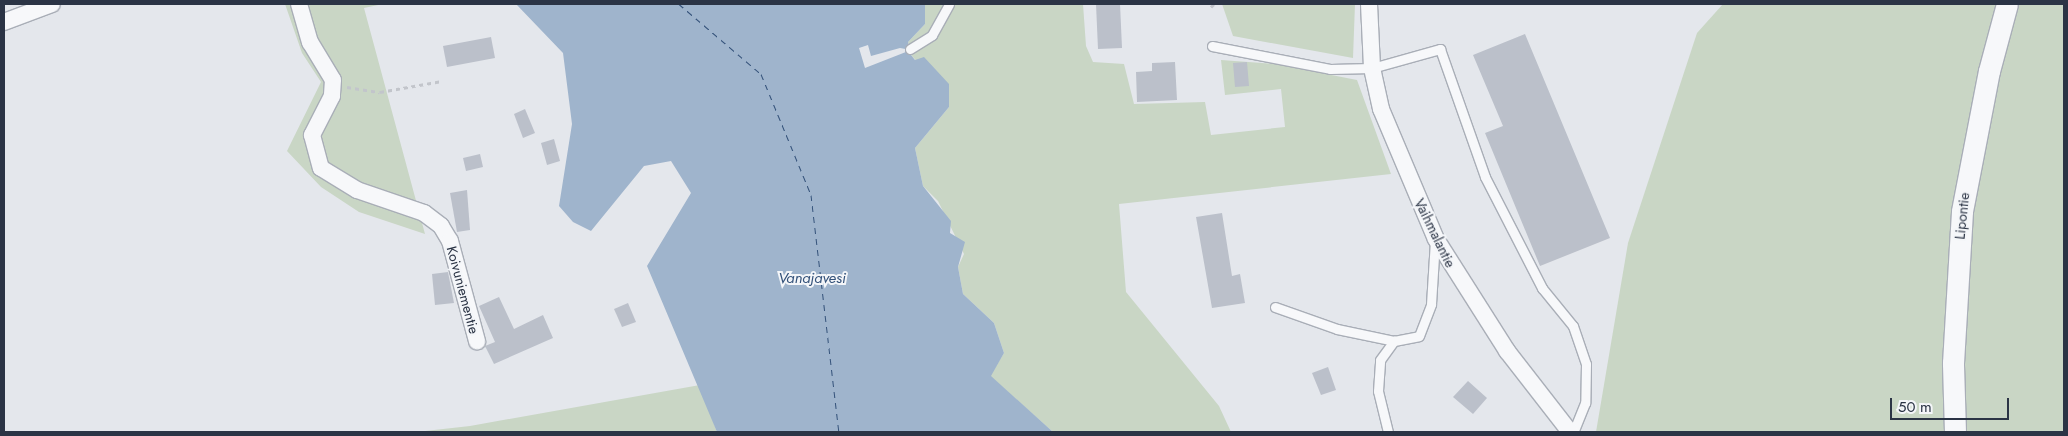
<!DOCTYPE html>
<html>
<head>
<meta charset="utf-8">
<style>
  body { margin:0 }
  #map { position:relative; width:2068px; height:436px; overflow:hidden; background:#e4e7ec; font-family:Jost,sans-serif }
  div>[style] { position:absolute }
  .green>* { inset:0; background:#c9d6c5 }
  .water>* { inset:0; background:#9fb4cc }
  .pier>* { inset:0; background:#e4e7ec }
  .ferry>* { height:1px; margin-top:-0.5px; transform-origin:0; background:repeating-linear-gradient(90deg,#34527a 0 6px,transparent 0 11px) }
  .building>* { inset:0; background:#bbc0ca }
  .path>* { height:3px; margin-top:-1.5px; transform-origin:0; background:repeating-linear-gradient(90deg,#c2c5cb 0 4px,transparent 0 8px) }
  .roads { filter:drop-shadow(1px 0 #a9aeb7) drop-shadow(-1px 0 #a9aeb7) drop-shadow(0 1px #a9aeb7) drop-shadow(0 -1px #a9aeb7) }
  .service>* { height:9px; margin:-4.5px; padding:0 4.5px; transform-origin:4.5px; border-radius:4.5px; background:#f7f8fa }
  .minor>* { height:16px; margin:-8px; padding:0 8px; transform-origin:8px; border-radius:8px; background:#f7f8fa }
  .tertiary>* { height:21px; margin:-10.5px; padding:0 10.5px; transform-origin:10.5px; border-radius:10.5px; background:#f7f8fa }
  span { translate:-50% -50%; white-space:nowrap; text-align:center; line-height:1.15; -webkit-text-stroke:4px #f4f6f9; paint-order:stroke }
  .street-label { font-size:14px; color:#2b3445 }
  .water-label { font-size:15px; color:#34527a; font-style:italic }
  .frame { position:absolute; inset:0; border:5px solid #2b3445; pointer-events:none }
  .scale { position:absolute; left:1890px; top:398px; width:119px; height:22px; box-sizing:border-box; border:2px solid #2b3445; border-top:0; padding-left:6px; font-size:15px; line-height:18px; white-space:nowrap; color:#2b3445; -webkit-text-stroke:4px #f4f6f9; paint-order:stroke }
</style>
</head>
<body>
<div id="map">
  <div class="green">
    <i style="clip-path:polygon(285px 4px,383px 4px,364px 8px,425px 234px,359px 212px,321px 187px,287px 151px,321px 82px,302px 53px)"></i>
    <i style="clip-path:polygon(925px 4px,1083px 4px,1086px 46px,1093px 62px,1124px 64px,1134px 104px,1205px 102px,1211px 135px,1285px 127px,1281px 89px,1225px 95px,1221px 60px,1275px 64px,1357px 80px,1391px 174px,1119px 204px,1126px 292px,1219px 406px,1231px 432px,1053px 432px,990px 376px,1004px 353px,994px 323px,963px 294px,958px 267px,964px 254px,938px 201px,923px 186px,915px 148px,949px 107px,948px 96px,911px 55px,908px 42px,925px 24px)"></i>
    <i style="clip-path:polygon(1222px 4px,1355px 4px,1353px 58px,1233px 36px)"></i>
    <i style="clip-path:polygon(1723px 4px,2064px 4px,2064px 432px,1596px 432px,1628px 243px,1697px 33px)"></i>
    <i style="clip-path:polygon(700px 385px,717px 432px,416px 432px,470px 426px)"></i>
  </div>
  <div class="water">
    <i style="clip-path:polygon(516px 4px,925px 4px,925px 24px,908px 42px,911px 55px,915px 60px,924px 57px,949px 84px,949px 107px,915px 148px,923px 186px,951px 221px,950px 233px,965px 242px,958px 267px,963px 294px,994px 323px,1004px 353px,991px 376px,1053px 432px,717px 432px,647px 266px,691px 193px,671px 161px,644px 166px,591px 231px,573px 222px,559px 206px,572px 124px,563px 53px)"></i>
  </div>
  <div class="pier">
    <i style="clip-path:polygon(868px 45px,871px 56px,900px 48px,911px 50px,865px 68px,859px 48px)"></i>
  </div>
  <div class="ferry">
    <i style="left:679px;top:4px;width:108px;rotate:40.5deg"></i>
    <i style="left:761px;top:74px;width:131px;rotate:67.5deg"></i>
    <i style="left:811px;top:195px;width:239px;rotate:83.3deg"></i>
  </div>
  <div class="building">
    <i style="clip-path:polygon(1096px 4px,1120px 4px,1122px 48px,1098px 49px)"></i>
    <i style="clip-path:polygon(1525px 34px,1610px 238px,1540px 266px,1485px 133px,1503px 126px,1473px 55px)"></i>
    <i style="clip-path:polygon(491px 37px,495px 58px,447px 67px,443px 46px)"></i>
    <i style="clip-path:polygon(1175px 62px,1177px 100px,1137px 102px,1136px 72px,1152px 71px,1152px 63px)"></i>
    <i style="clip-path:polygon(1247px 62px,1249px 86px,1235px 87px,1233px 63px)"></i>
    <i style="clip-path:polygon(525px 109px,535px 133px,523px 138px,514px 114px)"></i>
    <i style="clip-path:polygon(554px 139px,560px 161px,547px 165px,541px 143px)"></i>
    <i style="clip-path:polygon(480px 154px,483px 167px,466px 171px,463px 158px)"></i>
    <i style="clip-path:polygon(467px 190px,470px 230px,457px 232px,450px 193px)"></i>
    <i style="clip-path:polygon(1222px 213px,1232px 276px,1240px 274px,1245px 303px,1212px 308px,1196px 217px)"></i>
    <i style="clip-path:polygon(448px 272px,454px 303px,435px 305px,432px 274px)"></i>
    <i style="clip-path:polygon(499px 297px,514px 329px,543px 315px,553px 338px,494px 364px,485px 346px,495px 342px,479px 306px)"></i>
    <i style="clip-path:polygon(628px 303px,636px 322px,622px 327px,614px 309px)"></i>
    <i style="clip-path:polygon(1328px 367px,1336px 390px,1321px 395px,1312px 373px)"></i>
    <i style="clip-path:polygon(1468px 381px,1487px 398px,1473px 414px,1453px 397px)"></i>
  </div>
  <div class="path">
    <i style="left:1211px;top:7px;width:4px;rotate:-45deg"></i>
    <i style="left:347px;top:87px;width:33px;rotate:9deg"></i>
    <i style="left:380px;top:92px;width:63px;rotate:-10.1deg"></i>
  </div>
  <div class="roads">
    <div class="service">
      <i style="left:1212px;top:46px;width:120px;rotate:11deg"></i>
      <i style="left:1330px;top:69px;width:42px;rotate:-1.4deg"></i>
      <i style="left:1372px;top:68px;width:71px;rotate:-15.6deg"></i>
      <i style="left:1440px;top:49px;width:136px;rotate:70.6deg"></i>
      <i style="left:1485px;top:177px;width:125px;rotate:62.8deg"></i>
      <i style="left:1542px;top:288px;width:49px;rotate:50.8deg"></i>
      <i style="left:1573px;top:326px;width:40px;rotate:71.1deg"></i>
      <i style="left:1586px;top:364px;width:39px;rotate:91deg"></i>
      <i style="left:1585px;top:403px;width:31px;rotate:112deg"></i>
      <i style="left:910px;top:49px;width:26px;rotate:-32deg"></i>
      <i style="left:932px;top:35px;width:35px;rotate:-61deg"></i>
      <i style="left:1275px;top:307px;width:66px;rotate:19.5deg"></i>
      <i style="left:1337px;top:329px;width:58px;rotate:11.9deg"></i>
      <i style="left:1388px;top:432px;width:42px;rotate:-103.7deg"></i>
      <i style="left:1378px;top:391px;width:31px;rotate:-86deg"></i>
      <i style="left:1380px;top:360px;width:24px;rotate:-54deg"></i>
      <i style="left:1394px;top:341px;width:25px;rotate:-11deg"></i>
      <i style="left:1419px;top:336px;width:34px;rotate:-69deg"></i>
      <i style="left:1431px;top:304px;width:63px;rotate:-86.4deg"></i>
    </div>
    <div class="minor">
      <i style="left:299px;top:4px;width:40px;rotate:74deg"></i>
      <i style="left:310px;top:42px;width:44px;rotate:58.8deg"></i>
      <i style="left:333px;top:80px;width:16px;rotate:94deg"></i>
      <i style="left:332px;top:96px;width:44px;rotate:117.1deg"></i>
      <i style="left:312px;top:135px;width:34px;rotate:75deg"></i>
      <i style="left:321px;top:168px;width:42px;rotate:31.4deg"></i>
      <i style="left:357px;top:190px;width:71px;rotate:18.9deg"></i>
      <i style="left:424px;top:213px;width:21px;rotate:37deg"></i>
      <i style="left:441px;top:226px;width:17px;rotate:59deg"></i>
      <i style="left:450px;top:241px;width:104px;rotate:74.9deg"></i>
      <i style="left:1369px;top:4px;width:64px;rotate:87.3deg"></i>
      <i style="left:1372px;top:68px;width:42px;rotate:77.6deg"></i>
      <i style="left:1381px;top:109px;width:141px;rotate:67.1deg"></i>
      <i style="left:1436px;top:239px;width:133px;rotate:57.6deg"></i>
      <i style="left:1507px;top:351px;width:103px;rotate:52.1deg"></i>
      <i style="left:4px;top:22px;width:51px;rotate:-20.6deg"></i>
    </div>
    <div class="tertiary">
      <i style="left:1955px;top:432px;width:69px;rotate:-91.7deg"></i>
      <i style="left:1953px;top:363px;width:152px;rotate:-86.6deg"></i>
      <i style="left:1962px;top:211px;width:143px;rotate:-79.1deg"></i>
      <i style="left:1989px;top:71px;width:69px;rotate:-75deg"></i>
    </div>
  </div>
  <div class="street-label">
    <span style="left:1962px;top:216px;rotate:-84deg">Lipontie</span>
    <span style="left:1435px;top:233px;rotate:64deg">Vaihmalantie</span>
    <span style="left:463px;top:290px;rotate:75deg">Koivuniementie</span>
  </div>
  <div class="water-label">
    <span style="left:812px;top:279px">Vanajavesi</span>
  </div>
  <div class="frame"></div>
  <div class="scale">50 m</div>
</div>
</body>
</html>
